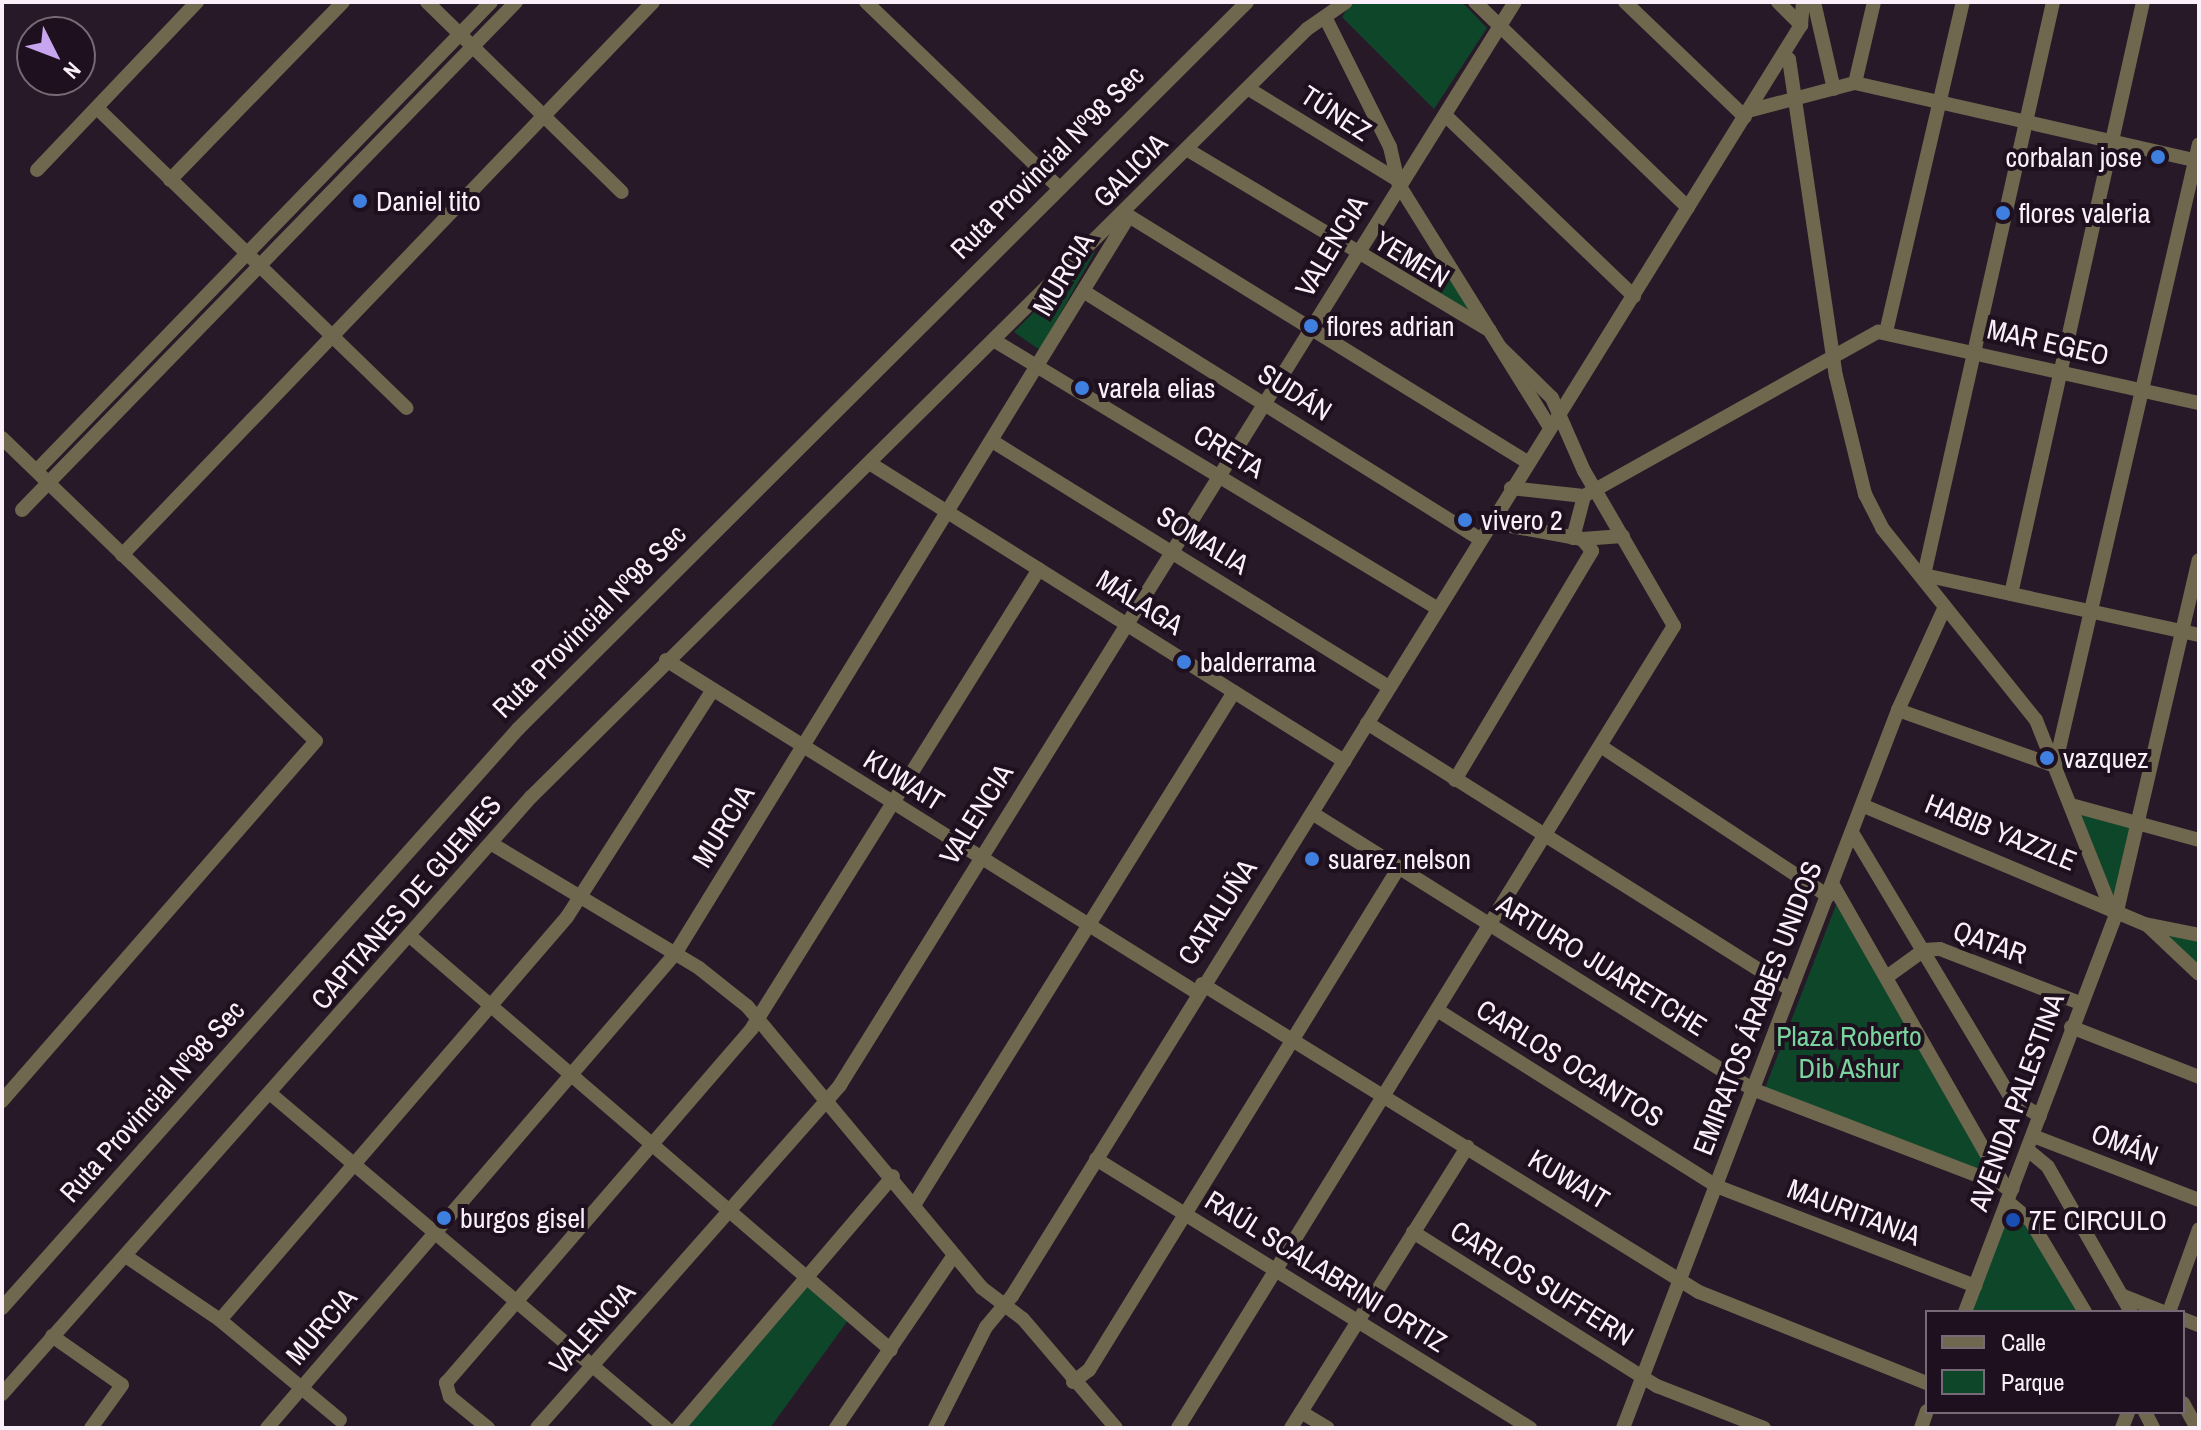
<!DOCTYPE html>
<html>
<head>
<meta charset="utf-8">
<style>
  body { margin:0 }
  #map { position:relative; width:2201px; height:1430px; overflow:hidden; background:#281928; font-family:"Archivo Narrow",sans-serif }
  div>[style] { position:absolute }
  .green>* { inset:0; background:#0e462a }
  .minor>* { height:14px; margin:-7px; padding:0 7px; transform-origin:7px; border-radius:7px; background:#6f674e }
  .dots>* { width:22px; height:22px; translate:-50% -50%; box-sizing:border-box; border:4px solid #1e101e; border-radius:50% }
  span { translate:-50% -50%; white-space:nowrap; text-align:center; line-height:1.15; -webkit-text-stroke:8px #1e101e; paint-order:stroke }
  .street-label { font-size:28px; color:#fbf0fa }
  .poi-label { font-size:28px; color:#fbf0fa }
  .right { translate:-100% -50%; text-align:right }
  .left { translate:0 -50%; text-align:left }
  .park-label { font-size:28px; color:#7ad49f }
  .frame { position:absolute; inset:0; border:4px solid #fbf0fa; pointer-events:none }
  .legend { position:absolute; left:1925px; top:1310px; width:260px; height:104px; box-sizing:border-box; background:#1e101e; border:2px solid #766a76; margin:0; padding:10px 14px; list-style:none; font-size:24px; color:#fbf0fa }
  .legend li { display:flex; align-items:center; gap:16px; height:40px }
  .legend b { width:40px; border:2px solid #766a76 }
  .north { position:absolute; left:16px; top:16px; width:80px; height:80px; box-sizing:border-box; background:#1e101e; border:2px solid #766a76; border-radius:50%; rotate:132deg; font-size:22px; font-weight:700; line-height:32px; text-align:center; color:#fbf0fa }
  .north::after { content:''; display:block; margin:auto; width:28px; height:36px; background:#c8a6ef; clip-path:polygon(50% 0,100% 100%,50% 72%,0 100%) }
</style>
</head>
<body>
<div id="map">
  <div class="green">
    <i style="clip-path:polygon(1352px 2px,1462px 2px,1487px 28px,1434px 109px,1342px 17px)"></i>
    <i style="clip-path:polygon(1096px 250px,1040px 350px,1014px 332px)"></i>
    <i style="clip-path:polygon(1449px 268px,1473px 312px,1432px 294px)"></i>
    <i style="clip-path:polygon(2073px 807px,2138px 828px,2117px 910px)"></i>
    <i style="clip-path:polygon(1836px 905px,1918px 1039px,1992px 1174px,1765px 1088px)"></i>
    <i style="clip-path:polygon(2147px 925px,2199px 936px,2199px 973px)"></i>
    <i style="clip-path:polygon(2008px 1203px,2019px 1209px,2082px 1312px,1971px 1312px)"></i>
    <i style="clip-path:polygon(806px 1282px,849px 1319px,770px 1428px,682px 1428px)"></i>
  </div>
  <div class="minor">
    <i style="left:427px;top:2px;width:272px;rotate:44.3deg"></i>
    <i style="left:866px;top:2px;width:267px;rotate:43.9deg"></i>
    <i style="left:1475px;top:2px;width:296px;rotate:44deg"></i>
    <i style="left:1625px;top:2px;width:166px;rotate:43.8deg"></i>
    <i style="left:1778px;top:2px;width:33px;rotate:45deg"></i>
    <i style="left:1814px;top:2px;width:89px;rotate:77.1deg"></i>
    <i style="left:1327px;top:21px;width:141px;rotate:63.4deg"></i>
    <i style="left:1390px;top:147px;width:39px;rotate:77deg"></i>
    <i style="left:1399px;top:185px;width:284px;rotate:58.1deg"></i>
    <i style="left:1789px;top:59px;width:320px;rotate:81.6deg"></i>
    <i style="left:1836px;top:376px;width:122px;rotate:76.2deg"></i>
    <i style="left:1865px;top:494px;width:38px;rotate:63deg"></i>
    <i style="left:1882px;top:528px;width:246px;rotate:51.3deg"></i>
    <i style="left:2036px;top:720px;width:197px;rotate:68.3deg"></i>
    <i style="left:1855px;top:83px;width:83px;rotate:-76.8deg"></i>
    <i style="left:1249px;top:89px;width:172px;rotate:31.5deg"></i>
    <i style="left:97px;top:108px;width:431px;rotate:44.1deg"></i>
    <i style="left:1748px;top:111px;width:111px;rotate:-14.7deg"></i>
    <i style="left:1855px;top:83px;width:353px;rotate:12.8deg"></i>
    <i style="left:1445px;top:115px;width:262px;rotate:43.8deg"></i>
    <i style="left:1188px;top:150px;width:352px;rotate:30.9deg"></i>
    <i style="left:37px;top:170px;width:232px;rotate:-46.4deg"></i>
    <i style="left:170px;top:180px;width:248px;rotate:-45.8deg"></i>
    <i style="left:1124px;top:213px;width:474px;rotate:31.7deg"></i>
    <i style="left:1083px;top:291px;width:466px;rotate:32deg"></i>
    <i style="left:1886px;top:332px;width:339px;rotate:-76.9deg"></i>
    <i style="left:995px;top:341px;width:514px;rotate:31.15deg"></i>
    <i style="left:2px;top:438px;width:436px;rotate:44deg"></i>
    <i style="left:316px;top:741px;width:478px;rotate:131.1deg"></i>
    <i style="left:992px;top:441px;width:463px;rotate:31.8deg"></i>
    <i style="left:871px;top:464px;width:559px;rotate:32.12deg"></i>
    <i style="left:37px;top:470px;width:652px;rotate:-45.87deg"></i>
    <i style="left:1511px;top:488px;width:73px;rotate:6.3deg"></i>
    <i style="left:1584px;top:496px;width:337px;rotate:-29.2deg"></i>
    <i style="left:1878px;top:332px;width:329px;rotate:12.5deg"></i>
    <i style="left:22px;top:510px;width:709px;rotate:-45.8deg"></i>
    <i style="left:1573px;top:538px;width:43px;rotate:-75.3deg"></i>
    <i style="left:1582px;top:539px;width:41px;rotate:-4.2deg"></i>
    <i style="left:122px;top:555px;width:767px;rotate:-46.16deg"></i>
    <i style="left:1924px;top:575px;width:587px;rotate:-77.31deg"></i>
    <i style="left:1924px;top:575px;width:281px;rotate:12.3deg"></i>
    <i style="left:2011px;top:594px;width:607px;rotate:-77.43deg"></i>
    <i style="left:666px;top:660px;width:625px;rotate:32.06deg"></i>
    <i style="left:1898px;top:710px;width:167px;rotate:19.6deg"></i>
    <i style="left:2055px;top:766px;width:638px;rotate:-76.97deg"></i>
    <i style="left:1367px;top:723px;width:501px;rotate:32.2deg"></i>
    <i style="left:1602px;top:747px;width:271px;rotate:33.4deg"></i>
    <i style="left:1455px;top:780px;width:267px;rotate:-59.1deg"></i>
    <i style="left:1592px;top:551px;width:16px;rotate:-130deg"></i>
    <i style="left:1582px;top:539px;width:96px;rotate:-169.7deg"></i>
    <i style="left:2071px;top:805px;width:133px;rotate:15.3deg"></i>
    <i style="left:1864px;top:806px;width:305px;rotate:22.8deg"></i>
    <i style="left:2145px;top:924px;width:55px;rotate:11.5deg"></i>
    <i style="left:1312px;top:813px;width:519px;rotate:32.1deg"></i>
    <i style="left:1752px;top:1089px;width:279px;rotate:21deg"></i>
    <i style="left:1853px;top:834px;width:308px;rotate:59.1deg"></i>
    <i style="left:2011px;top:1098px;width:34px;rotate:32deg"></i>
    <i style="left:492px;top:844px;width:241px;rotate:30.9deg"></i>
    <i style="left:699px;top:968px;width:61px;rotate:38.4deg"></i>
    <i style="left:747px;top:1006px;width:367px;rotate:50.2deg"></i>
    <i style="left:982px;top:1288px;width:51px;rotate:37.1deg"></i>
    <i style="left:1023px;top:1319px;width:143px;rotate:49.5deg"></i>
    <i style="left:1833px;top:885px;width:348px;rotate:60.3deg"></i>
    <i style="left:2147px;top:925px;width:71px;rotate:43.3deg"></i>
    <i style="left:411px;top:937px;width:633px;rotate:40.71deg"></i>
    <i style="left:1888px;top:976px;width:44px;rotate:-35.8deg"></i>
    <i style="left:1924px;top:950px;width:16px;rotate:-4deg"></i>
    <i style="left:1940px;top:949px;width:150px;rotate:21.1deg"></i>
    <i style="left:1202px;top:984px;width:585px;rotate:31.79deg"></i>
    <i style="left:1699px;top:1292px;width:245px;rotate:21.8deg"></i>
    <i style="left:1437px;top:1010px;width:330px;rotate:32.2deg"></i>
    <i style="left:1716px;top:1186px;width:278px;rotate:21.1deg"></i>
    <i style="left:2071px;top:1027px;width:137px;rotate:21.3deg"></i>
    <i style="left:272px;top:1095px;width:516px;rotate:40.2deg"></i>
    <i style="left:2033px;top:1136px;width:178px;rotate:21.1deg"></i>
    <i style="left:2028px;top:1150px;width:26px;rotate:40deg"></i>
    <i style="left:2048px;top:1167px;width:167px;rotate:60.2deg"></i>
    <i style="left:1096px;top:1159px;width:511px;rotate:31.79deg"></i>
    <i style="left:2007px;top:1201px;width:30px;rotate:40deg"></i>
    <i style="left:2030px;top:1220px;width:107px;rotate:59.1deg"></i>
    <i style="left:916px;top:1202px;width:601px;rotate:-58.06deg"></i>
    <i style="left:1413px;top:1232px;width:289px;rotate:32.3deg"></i>
    <i style="left:1657px;top:1386px;width:115px;rotate:21.4deg"></i>
    <i style="left:127px;top:1257px;width:112px;rotate:34.1deg"></i>
    <i style="left:220px;top:1320px;width:156px;rotate:39.8deg"></i>
    <i style="left:2121px;top:1295px;width:45px;rotate:22deg"></i>
    <i style="left:2px;top:1308px;width:776px;rotate:-48.29deg"></i>
    <i style="left:518px;top:729px;width:1030px;rotate:-44.92deg"></i>
    <i style="left:1965px;top:1312px;width:429px;rotate:-69.2deg"></i>
    <i style="left:2117px;top:911px;width:360px;rotate:-76.9deg"></i>
    <i style="left:2169px;top:1312px;width:88px;rotate:-70.1deg"></i>
    <i style="left:2183px;top:1319px;width:17px;rotate:21deg"></i>
    <i style="left:220px;top:1320px;width:532px;rotate:-49.27deg"></i>
    <i style="left:567px;top:917px;width:270px;rotate:-57.3deg"></i>
    <i style="left:52px;top:1336px;width:85px;rotate:35deg"></i>
    <i style="left:122px;top:1385px;width:53px;rotate:125.8deg"></i>
    <i style="left:1073px;top:1382px;width:20px;rotate:-37deg"></i>
    <i style="left:1089px;top:1370px;width:589px;rotate:-58.34deg"></i>
    <i style="left:2px;top:1394px;width:798px;rotate:-48.46deg"></i>
    <i style="left:531px;top:797px;width:1092px;rotate:-44.7deg"></i>
    <i style="left:1307px;top:29px;width:47px;rotate:-34.7deg"></i>
    <i style="left:2183px;top:1403px;width:29px;rotate:61deg"></i>
    <i style="left:1301px;top:1412px;width:31px;rotate:31deg"></i>
    <i style="left:2145px;top:1412px;width:18px;rotate:63deg"></i>
    <i style="left:267px;top:1428px;width:625px;rotate:-49.28deg"></i>
    <i style="left:675px;top:954px;width:866px;rotate:-58.4deg"></i>
    <i style="left:488px;top:1428px;width:49px;rotate:-140.8deg"></i>
    <i style="left:450px;top:1397px;width:15px;rotate:-106deg"></i>
    <i style="left:446px;top:1383px;width:469px;rotate:-49.2deg"></i>
    <i style="left:752px;top:1028px;width:541px;rotate:-57.98deg"></i>
    <i style="left:537px;top:1428px;width:458px;rotate:-48.5deg"></i>
    <i style="left:840px;top:1085px;width:1276px;rotate:-58.07deg"></i>
    <i style="left:678px;top:1428px;width:331px;rotate:-49.5deg"></i>
    <i style="left:836px;top:1428px;width:209px;rotate:-55.7deg"></i>
    <i style="left:935px;top:1428px;width:113px;rotate:-63.2deg"></i>
    <i style="left:986px;top:1327px;width:40px;rotate:-50deg"></i>
    <i style="left:1012px;top:1296px;width:1496px;rotate:-58.17deg"></i>
    <i style="left:1801px;top:25px;width:23px;rotate:-85deg"></i>
    <i style="left:1178px;top:1428px;width:943px;rotate:-58.27deg"></i>
    <i style="left:1674px;top:626px;width:179px;rotate:-120.1deg"></i>
    <i style="left:1584px;top:471px;width:80px;rotate:-113.7deg"></i>
    <i style="left:1552px;top:398px;width:73px;rotate:-135.6deg"></i>
    <i style="left:1291px;top:1428px;width:332px;rotate:-57.9deg"></i>
    <i style="left:1623px;top:1428px;width:769px;rotate:-69.04deg"></i>
    <i style="left:1898px;top:710px;width:111px;rotate:-65.5deg"></i>
    <i style="left:1921px;top:1428px;width:18px;rotate:-71deg"></i>
    <i style="left:2122px;top:1428px;width:17px;rotate:-69deg"></i>
  </div>
  <div class="dots">
    <i style="left:2158px;top:157px;background:#3f7fe0"></i>
    <i style="left:360px;top:201px;background:#3f7fe0"></i>
    <i style="left:2003px;top:213px;background:#3f7fe0"></i>
    <i style="left:1311px;top:326px;background:#3f7fe0"></i>
    <i style="left:1082px;top:388px;background:#3f7fe0"></i>
    <i style="left:1465px;top:520px;background:#3f7fe0"></i>
    <i style="left:1184px;top:662px;background:#3f7fe0"></i>
    <i style="left:2047px;top:758px;background:#3f7fe0"></i>
    <i style="left:1312px;top:859px;background:#3f7fe0"></i>
    <i style="left:444px;top:1218px;background:#3f7fe0"></i>
    <i style="left:2013px;top:1220px;background:#1a4fb4"></i>
  </div>
  <div class="street-label">
    <span style="left:1336px;top:113px;rotate:33deg">TÚNEZ</span>
    <span style="left:1047px;top:162px;rotate:-45deg">Ruta Provincial Nº98 Sec</span>
    <span style="left:1130px;top:170px;rotate:-45deg">GALICIA</span>
    <span style="left:1331px;top:246px;rotate:-59deg">VALENCIA</span>
    <span style="left:1412px;top:259px;rotate:31deg">YEMEN</span>
    <span style="left:1063px;top:274px;rotate:-59deg">MURCIA</span>
    <span style="left:2048px;top:342px;rotate:13deg">MAR EGEO</span>
    <span style="left:1295px;top:392px;rotate:32deg">SUDÁN</span>
    <span style="left:1229px;top:451px;rotate:31deg">CRETA</span>
    <span style="left:1203px;top:540px;rotate:32deg">SOMALIA</span>
    <span style="left:1140px;top:602px;rotate:32deg">MÁLAGA</span>
    <span style="left:589px;top:621px;rotate:-45deg">Ruta Provincial Nº98 Sec</span>
    <span style="left:904px;top:780px;rotate:32deg">KUWAIT</span>
    <span style="left:976px;top:814px;rotate:-58deg">VALENCIA</span>
    <span style="left:723px;top:826px;rotate:-58deg">MURCIA</span>
    <span style="left:2001px;top:832px;rotate:22deg">HABIB YAZZLE</span>
    <span style="left:406px;top:902px;rotate:-49deg">CAPITANES DE GUEMES</span>
    <span style="left:1217px;top:912px;rotate:-57deg">CATALUÑA</span>
    <span style="left:1990px;top:942px;rotate:20deg">QATAR</span>
    <span style="left:1602px;top:965px;rotate:32deg">ARTURO JUARETCHE</span>
    <span style="left:1757px;top:1008px;rotate:-69deg">EMIRATOS ÁRABES UNIDOS</span>
    <span style="left:1570px;top:1063px;rotate:32deg">CARLOS OCANTOS</span>
    <span style="left:152px;top:1101px;rotate:-48deg">Ruta Provincial Nº98 Sec</span>
    <span style="left:2016px;top:1102px;rotate:-70deg">AVENIDA PALESTINA</span>
    <span style="left:2125px;top:1144px;rotate:21deg">OMÁN</span>
    <span style="left:1569px;top:1179px;rotate:31deg">KUWAIT</span>
    <span style="left:1854px;top:1212px;rotate:21deg">MAURITANIA</span>
    <span style="left:1326px;top:1271px;rotate:32deg">RAÚL SCALABRINI ORTIZ</span>
    <span style="left:1542px;top:1283px;rotate:32deg">CARLOS SUFFERN</span>
    <span style="left:321px;top:1326px;rotate:-49deg">MURCIA</span>
    <span style="left:592px;top:1328px;rotate:-48deg">VALENCIA</span>
  </div>
  <div class="poi-label">
    <span class="right" style="left:2142px;top:157px">corbalan jose</span>
    <span class="left" style="left:376px;top:201px">Daniel tito</span>
    <span class="left" style="left:2019px;top:213px">flores valeria</span>
    <span class="left" style="left:1327px;top:326px">flores adrian</span>
    <span class="left" style="left:1098px;top:388px">varela elias</span>
    <span class="left" style="left:1481px;top:520px">vivero 2</span>
    <span class="left" style="left:1200px;top:662px">balderrama</span>
    <span class="left" style="left:2063px;top:758px">vazquez</span>
    <span class="left" style="left:1328px;top:859px">suarez nelson</span>
    <span class="left" style="left:460px;top:1218px">burgos gisel</span>
    <span class="left" style="left:2029px;top:1220px">7E CIRCULO</span>
  </div>
  <div class="park-label">
    <span style="left:1849px;top:1052px">Plaza Roberto<br>Dib Ashur</span>
  </div>
  <div class="frame"></div>
  <ul class="legend">
  <li><b style="height:10px;background:#6f674e"></b>Calle</li>
  <li><b style="height:22px;background:#0e462a"></b>Parque</li>
  </ul>
  <div class="north">N</div>
</div>
</body>
</html>
